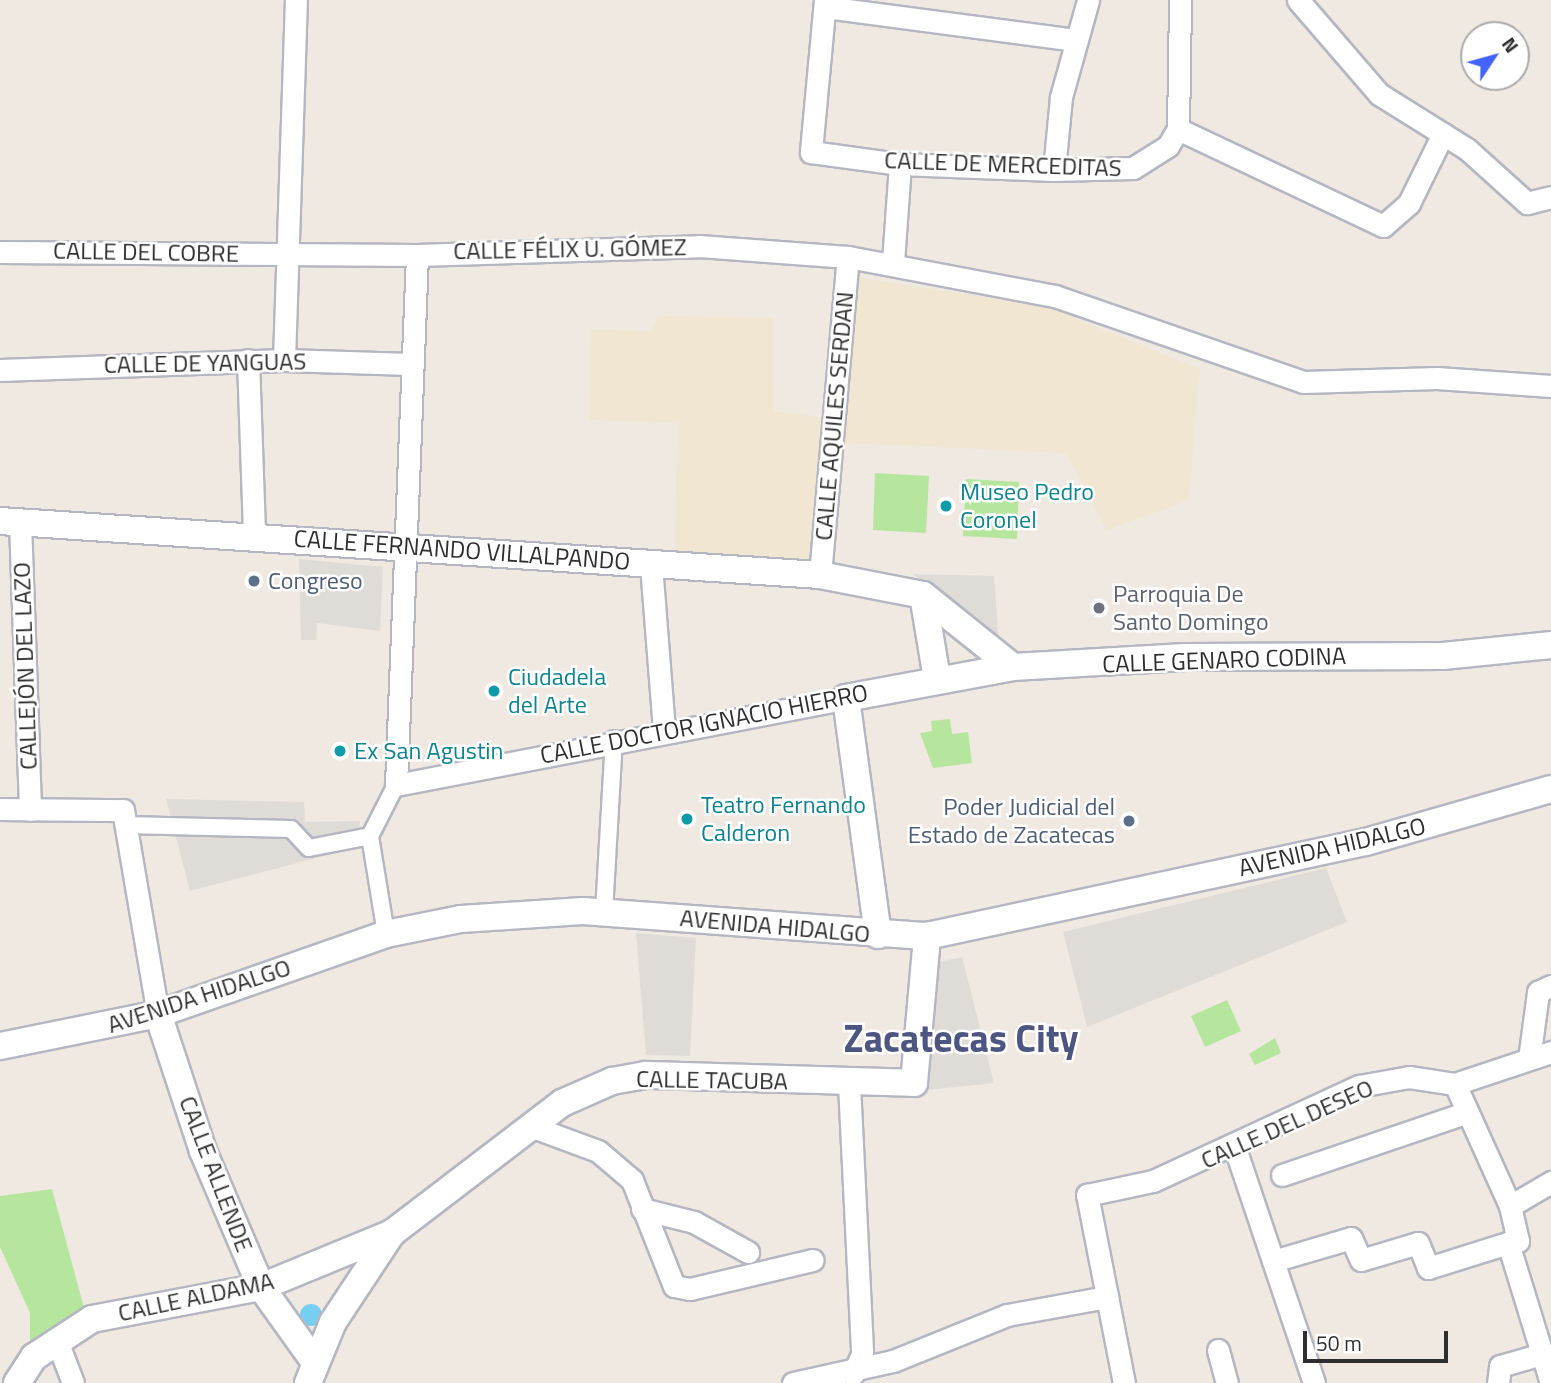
<!DOCTYPE html>
<html>
<head>
<meta charset="utf-8">
<style>
  body { margin:0 }
  #map { position:relative; width:1551px; height:1383px; overflow:hidden; background:#efe9e1; font-family:"Titillium Web",sans-serif }
  div>[style] { position:absolute }
  .education>* { inset:0; background:#f0e6d1 }
  .green>* { inset:0; background:#b6e59e }
  .plaza>* { inset:0; background:#dfdcd8 }
  .water>* { inset:0; background:#75cff0 }
  .round { border-radius:50% }
  .roads { filter:drop-shadow(2px 0 #b4b7c1) drop-shadow(-2px 0 #b4b7c1) drop-shadow(0 2px #b4b7c1) drop-shadow(0 -2px #b4b7c1) }
  .pedestrian>* { height:16px; margin:-8px; padding:0 8px; transform-origin:8px; border-radius:8px; background:#fff }
  .minor>* { height:21px; margin:-10.5px; padding:0 10.5px; transform-origin:10.5px; border-radius:10.5px; background:#fff }
  .tertiary>* { height:26px; margin:-13px; padding:0 13px; transform-origin:13px; border-radius:13px; background:#fff }
  .dots>* { width:19px; height:19px; translate:-50% -50%; box-sizing:border-box; border:4px solid #fff; border-radius:50% }
  span { translate:-50% -50%; white-space:nowrap; text-align:center; line-height:1.15; -webkit-text-stroke:5px #fff; paint-order:stroke }
  .street-label { font-size:24px; color:#2e2e2e }
  .culture-label { font-size:24px; color:#0d838f }
  .left { translate:0 -50%; text-align:left }
  .service-label { font-size:24px; color:#4e5e75 }
  .right { translate:-100% -50%; text-align:right }
  .worship-label { font-size:24px; color:#5b616d }
  .town-label { font-size:38px; color:#4d5680; font-weight:700 }
  .north { position:absolute; left:1460px; top:21px; width:70px; height:70px; box-sizing:border-box; background:#fff; border:2px solid #ababab; border-radius:50%; rotate:54deg; font-size:19px; font-weight:700; line-height:28px; text-align:center; color:#2e2e2e }
  .north::after { content:''; display:block; margin:auto; width:24px; height:32px; background:#4264fb; clip-path:polygon(50% 0,100% 100%,50% 72%,0 100%) }
  .scale { position:absolute; left:1303px; top:1331px; width:145px; height:32px; box-sizing:border-box; border:4px solid #2e2e2e; border-top:0; padding-left:9px; font-size:21px; line-height:24px; white-space:nowrap; color:#2e2e2e; -webkit-text-stroke:5px #fff; paint-order:stroke }
</style>
</head>
<body>
<div id="map">
  <div class="education">
    <i style="clip-path:polygon(855px 277px,1047px 307px,1200px 369px,1189px 500px,1107px 530px,1066px 453px,845px 443px)"></i>
    <i style="clip-path:polygon(658px 316px,773px 318px,774px 411px,824px 418px,810px 567px,675px 555px,677px 423px,589px 420px,591px 329px,652px 331px)"></i>
  </div>
  <div class="green">
    <i style="clip-path:polygon(875px 473px,929px 476px,926px 533px,873px 530px)"></i>
    <i style="clip-path:polygon(966px 479px,1019px 482px,1017px 539px,963px 536px)"></i>
    <i style="clip-path:polygon(950px 719px,952px 734px,968px 732px,972px 763px,933px 768px,920px 733px,932px 731px,931px 721px)"></i>
    <i style="clip-path:polygon(1227px 1000px,1241px 1031px,1205px 1047px,1191px 1016px)"></i>
    <i style="clip-path:polygon(1275px 1038px,1281px 1053px,1255px 1065px,1249px 1054px)"></i>
    <i style="clip-path:polygon(52px 1189px,84px 1308px,30px 1349px,30px 1313px,0 1247px,0 1196px)"></i>
  </div>
  <div class="plaza">
    <i style="clip-path:polygon(299px 559px,383px 567px,380px 631px,317px 623px,316px 640px,301px 640px)"></i>
    <i style="clip-path:polygon(913px 574px,994px 576px,999px 644px)"></i>
    <i style="clip-path:polygon(166px 799px,304px 802px,305px 822px,360px 821px,358px 847px,190px 891px)"></i>
    <i style="clip-path:polygon(1326px 868px,1347px 922px,1087px 1027px,1063px 932px)"></i>
    <i style="clip-path:polygon(636px 933px,696px 938px,690px 1056px,646px 1055px)"></i>
    <i style="clip-path:polygon(962px 957px,994px 1083px,928px 1090px,939px 962px)"></i>
  </div>
  <div class="water">
    <i class="round" style="left:300px;top:1304px;width:22px;height:22px"></i>
  </div>
  <div class="roads">
    <div class="pedestrian">
      <i style="left:126px;top:825px;width:165px;rotate:1.4deg"></i>
      <i style="left:291px;top:829px;width:26px;rotate:47deg"></i>
      <i style="left:309px;top:848px;width:62px;rotate:-11.1deg"></i>
      <i style="left:604px;top:912px;width:173px;rotate:-86.7deg"></i>
      <i style="left:386px;top:934px;width:99px;rotate:-99.3deg"></i>
      <i style="left:370px;top:836px;width:57px;rotate:-63deg"></i>
    </div>
    <div class="minor">
      <i style="left:825px;top:0;width:153px;rotate:95.3deg"></i>
      <i style="left:811px;top:152px;width:90px;rotate:7.7deg"></i>
      <i style="left:900px;top:164px;width:154px;rotate:2.2deg"></i>
      <i style="left:1054px;top:170px;width:79px;rotate:-1.5deg"></i>
      <i style="left:1133px;top:168px;width:41px;rotate:-32.2deg"></i>
      <i style="left:1168px;top:146px;width:20px;rotate:-60deg"></i>
      <i style="left:1178px;top:129px;width:129px;rotate:-89.1deg"></i>
      <i style="left:1298px;top:0;width:124px;rotate:49.2deg"></i>
      <i style="left:1379px;top:94px;width:104px;rotate:32deg"></i>
      <i style="left:1467px;top:149px;width:81px;rotate:42deg"></i>
      <i style="left:1527px;top:203px;width:25px;rotate:-14deg"></i>
      <i style="left:825px;top:7px;width:252px;rotate:7.5deg"></i>
      <i style="left:1178px;top:129px;width:227px;rotate:25.3deg"></i>
      <i style="left:1383px;top:226px;width:35px;rotate:-41deg"></i>
      <i style="left:1409px;top:203px;width:77px;rotate:-63.8deg"></i>
      <i style="left:1054px;top:170px;width:73px;rotate:-84.5deg"></i>
      <i style="left:1061px;top:97px;width:101px;rotate:-74.4deg"></i>
      <i style="left:0;top:252px;width:417px;rotate:0.4deg"></i>
      <i style="left:417px;top:255px;width:282px;rotate:-1.8deg"></i>
      <i style="left:699px;top:246px;width:149px;rotate:4.2deg"></i>
      <i style="left:848px;top:257px;width:211px;rotate:10.7deg"></i>
      <i style="left:1055px;top:296px;width:262px;rotate:19.1deg"></i>
      <i style="left:1303px;top:382px;width:134px;rotate:-1.7deg"></i>
      <i style="left:1437px;top:378px;width:114px;rotate:4deg"></i>
      <i style="left:417px;top:255px;width:530px;rotate:92.27deg"></i>
      <i style="left:396px;top:785px;width:458px;rotate:-10.9deg"></i>
      <i style="left:893px;top:262px;width:98px;rotate:-85.9deg"></i>
      <i style="left:248px;top:360px;width:175px;rotate:88deg"></i>
      <i style="left:284px;top:360px;width:360px;rotate:-88.1deg"></i>
      <i style="left:0;top:370px;width:284px;rotate:-2deg"></i>
      <i style="left:284px;top:360px;width:126px;rotate:1.8deg"></i>
      <i style="left:20px;top:522px;width:288px;rotate:88deg"></i>
      <i style="left:651px;top:565px;width:165px;rotate:85.5deg"></i>
      <i style="left:820px;top:575px;width:319px;rotate:-85deg"></i>
      <i style="left:0;top:809px;width:123px;rotate:0.5deg"></i>
      <i style="left:123px;top:810px;width:207px;rotate:80.3deg"></i>
      <i style="left:1529px;top:1059px;width:68px;rotate:-82.3deg"></i>
      <i style="left:1538px;top:992px;width:14px;rotate:-25deg"></i>
      <i style="left:849px;top:1084px;width:270px;rotate:87.2deg"></i>
      <i style="left:862px;top:1354px;width:22px;rotate:114deg"></i>
      <i style="left:1455px;top:1084px;width:134px;rotate:65.7deg"></i>
      <i style="left:1510px;top:1206px;width:36px;rotate:77deg"></i>
      <i style="left:1518px;top:1241px;width:10px;rotate:169deg"></i>
      <i style="left:1508px;top:1243px;width:146px;rotate:72.9deg"></i>
      <i style="left:530px;top:1126px;width:72px;rotate:20.2deg"></i>
      <i style="left:598px;top:1151px;width:45px;rotate:40.5deg"></i>
      <i style="left:632px;top:1180px;width:114px;rotate:68.4deg"></i>
      <i style="left:674px;top:1286px;width:16px;rotate:11deg"></i>
      <i style="left:690px;top:1289px;width:126px;rotate:-13.3deg"></i>
      <i style="left:1235px;top:1148px;width:248px;rotate:71.4deg"></i>
      <i style="left:1282px;top:1175px;width:196px;rotate:-18.7deg"></i>
      <i style="left:1510px;top:1206px;width:48px;rotate:-30.3deg"></i>
      <i style="left:642px;top:1209px;width:54px;rotate:14deg"></i>
      <i style="left:694px;top:1222px;width:62px;rotate:29.1deg"></i>
      <i style="left:1273px;top:1261px;width:81px;rotate:-16.4deg"></i>
      <i style="left:1351px;top:1238px;width:24px;rotate:66deg"></i>
      <i style="left:1361px;top:1260px;width:59px;rotate:-16.6deg"></i>
      <i style="left:1418px;top:1243px;width:27px;rotate:68deg"></i>
      <i style="left:1428px;top:1268px;width:84px;rotate:-17.4deg"></i>
      <i style="left:57px;top:1341px;width:45px;rotate:69.1deg"></i>
      <i style="left:1218px;top:1350px;width:34px;rotate:75deg"></i>
      <i style="left:793px;top:1383px;width:102px;rotate:-12.4deg"></i>
      <i style="left:893px;top:1361px;width:123px;rotate:-22deg"></i>
      <i style="left:1007px;top:1315px;width:102px;rotate:-10.2deg"></i>
      <i style="left:1124px;top:1383px;width:192px;rotate:-101.1deg"></i>
      <i style="left:1087px;top:1195px;width:67px;rotate:-12deg"></i>
      <i style="left:1153px;top:1181px;width:227px;rotate:-24.8deg"></i>
      <i style="left:1359px;top:1086px;width:51px;rotate:-10.2deg"></i>
      <i style="left:1409px;top:1077px;width:47px;rotate:8.7deg"></i>
      <i style="left:1455px;top:1084px;width:101px;rotate:-18.4deg"></i>
      <i style="left:1498px;top:1383px;width:17px;rotate:-83deg"></i>
      <i style="left:1500px;top:1366px;width:40px;rotate:-16deg"></i>
    </div>
    <div class="tertiary">
      <i style="left:0;top:521px;width:822px;rotate:3.77deg"></i>
      <i style="left:820px;top:575px;width:105px;rotate:11deg"></i>
      <i style="left:923px;top:595px;width:115px;rotate:38.7deg"></i>
      <i style="left:1013px;top:667px;width:172px;rotate:-3.3deg"></i>
      <i style="left:1185px;top:657px;width:258px;rotate:-0.2deg"></i>
      <i style="left:1443px;top:656px;width:109px;rotate:-5.8deg"></i>
      <i style="left:923px;top:595px;width:85px;rotate:80.5deg"></i>
      <i style="left:878px;top:935px;width:239px;rotate:-97.7deg"></i>
      <i style="left:846px;top:698px;width:170px;rotate:-10.5deg"></i>
      <i style="left:158px;top:1014px;width:144px;rotate:71.8deg"></i>
      <i style="left:203px;top:1151px;width:148px;rotate:66.9deg"></i>
      <i style="left:261px;top:1287px;width:91px;rotate:54.4deg"></i>
      <i style="left:0;top:1046px;width:161px;rotate:-11.4deg"></i>
      <i style="left:158px;top:1014px;width:242px;rotate:-19.3deg"></i>
      <i style="left:386px;top:934px;width:76px;rotate:-11.3deg"></i>
      <i style="left:461px;top:919px;width:122px;rotate:-3.8deg"></i>
      <i style="left:583px;top:911px;width:345px;rotate:4.2deg"></i>
      <i style="left:927px;top:936px;width:449px;rotate:-12.1deg"></i>
      <i style="left:1366px;top:842px;width:192px;rotate:-16deg"></i>
      <i style="left:17px;top:1383px;width:31px;rotate:-57deg"></i>
      <i style="left:34px;top:1357px;width:69px;rotate:-33.2deg"></i>
      <i style="left:92px;top:1319px;width:172px;rotate:-10.7deg"></i>
      <i style="left:261px;top:1287px;width:142px;rotate:-22.4deg"></i>
      <i style="left:392px;top:1233px;width:214px;rotate:-37.4deg"></i>
      <i style="left:562px;top:1103px;width:55px;rotate:-23.7deg"></i>
      <i style="left:612px;top:1081px;width:35px;rotate:-10deg"></i>
      <i style="left:646px;top:1075px;width:268px;rotate:1.7deg"></i>
      <i style="left:914px;top:1083px;width:148px;rotate:-84.9deg"></i>
      <i style="left:308px;top:1383px;width:66px;rotate:-67.7deg"></i>
      <i style="left:333px;top:1322px;width:107px;rotate:-56.5deg"></i>
    </div>
  </div>
  <div class="dots">
    <i style="left:946px;top:506px;background:#0f9aa8"></i>
    <i style="left:254px;top:581px;background:#5c6f8a"></i>
    <i style="left:1099px;top:608px;background:#6b7280"></i>
    <i style="left:494px;top:691px;background:#0f9aa8"></i>
    <i style="left:340px;top:751px;background:#0f9aa8"></i>
    <i style="left:687px;top:819px;background:#0f9aa8"></i>
    <i style="left:1129px;top:821px;background:#5c6f8a"></i>
  </div>
  <div class="street-label">
    <span style="left:1003px;top:164px;rotate:2deg">CALLE DE MERCEDITAS</span>
    <span style="left:570px;top:249px;rotate:-1deg">CALLE FÉLIX U. GÓMEZ</span>
    <span style="left:146px;top:252px;rotate:1deg">CALLE DEL COBRE</span>
    <span style="left:205px;top:363px;rotate:-1deg">CALLE DE YANGUAS</span>
    <span style="left:834px;top:416px;rotate:-85deg">CALLE AQUILES SERDAN</span>
    <span style="left:462px;top:550px;rotate:4deg">CALLE FERNANDO VILLALPANDO</span>
    <span style="left:1224px;top:660px;rotate:-2deg">CALLE GENARO CODINA</span>
    <span style="left:25px;top:666px;rotate:-92deg">CALLEJÓN DEL LAZO</span>
    <span style="left:704px;top:724px;rotate:-11deg">CALLE DOCTOR IGNACIO HIERRO</span>
    <span style="left:1332px;top:847px;rotate:-13deg">AVENIDA HIDALGO</span>
    <span style="left:775px;top:926px;rotate:5deg">AVENIDA HIDALGO</span>
    <span style="left:199px;top:996px;rotate:-18deg">AVENIDA HIDALGO</span>
    <span style="left:712px;top:1080px;rotate:1deg">CALLE TACUBA</span>
    <span style="left:1287px;top:1124px;rotate:-24deg">CALLE DEL DESEO</span>
    <span style="left:216px;top:1174px;rotate:69deg">CALLE ALLENDE</span>
    <span style="left:196px;top:1297px;rotate:-12deg">CALLE ALDAMA</span>
  </div>
  <div class="culture-label">
    <span class="left" style="left:960px;top:506px">Museo Pedro<br>Coronel</span>
    <span class="left" style="left:508px;top:691px">Ciudadela<br>del Arte</span>
    <span class="left" style="left:354px;top:751px">Ex San Agustin</span>
    <span class="left" style="left:701px;top:819px">Teatro Fernando<br>Calderon</span>
  </div>
  <div class="service-label">
    <span class="left" style="left:268px;top:581px">Congreso</span>
    <span class="right" style="left:1115px;top:821px">Poder Judicial del<br>Estado de Zacatecas</span>
  </div>
  <div class="worship-label">
    <span class="left" style="left:1113px;top:608px">Parroquia De<br>Santo Domingo</span>
  </div>
  <div class="town-label">
    <span style="left:961px;top:1039px">Zacatecas City</span>
  </div>
  <div class="north">N</div>
  <div class="scale">50 m</div>
</div>
</body>
</html>
